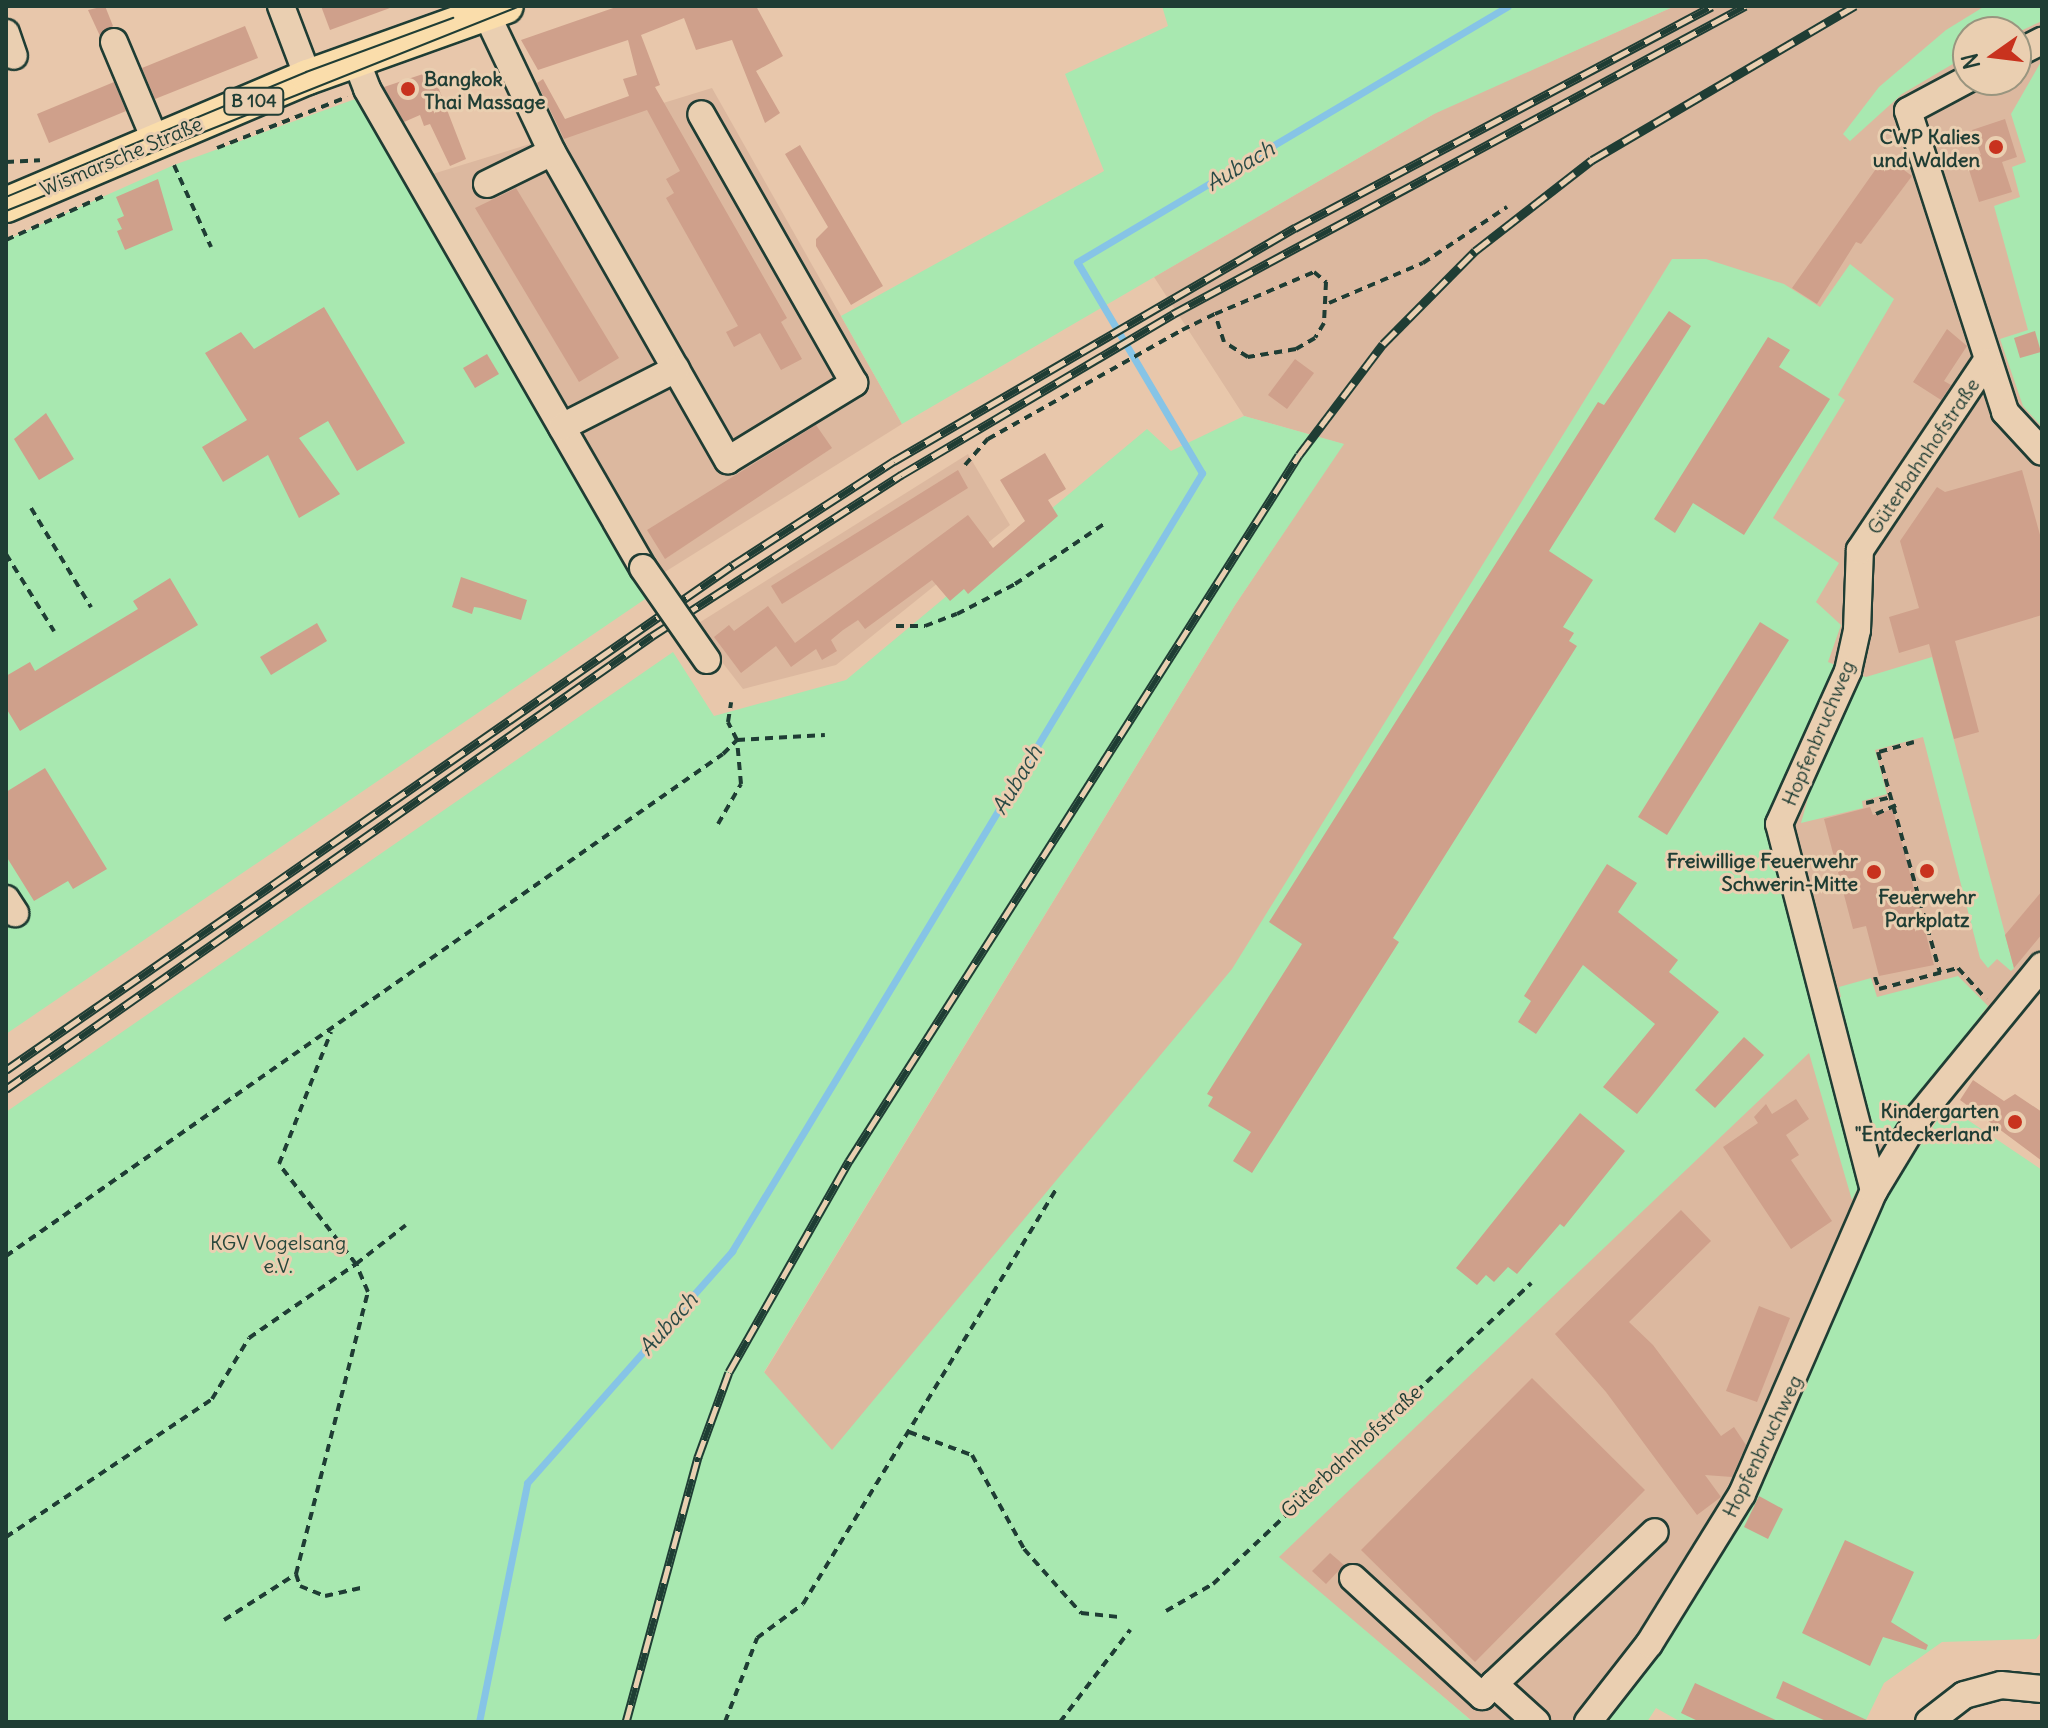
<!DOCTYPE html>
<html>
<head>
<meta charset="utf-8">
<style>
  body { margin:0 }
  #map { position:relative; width:2048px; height:1728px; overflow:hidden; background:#e8c7ab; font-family:Delius,sans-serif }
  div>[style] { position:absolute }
  .built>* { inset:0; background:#dcb89f }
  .green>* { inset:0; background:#a8e8b0 }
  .stream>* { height:7px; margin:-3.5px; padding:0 3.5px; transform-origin:3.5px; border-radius:3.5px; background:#86c4e6 }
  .building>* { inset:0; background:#cfa08b }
  .path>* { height:4px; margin-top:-2px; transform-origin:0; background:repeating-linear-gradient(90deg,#1f3d34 0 8px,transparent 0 14px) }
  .roads { filter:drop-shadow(2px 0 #1f3d34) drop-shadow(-2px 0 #1f3d34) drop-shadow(0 2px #1f3d34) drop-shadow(0 -2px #1f3d34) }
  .minor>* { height:26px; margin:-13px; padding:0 13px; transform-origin:13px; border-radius:13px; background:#eacfb1 }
  .major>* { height:34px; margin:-17px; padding:0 17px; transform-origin:17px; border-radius:17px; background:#faddab }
  .tram>* { height:2px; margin:-1px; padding:0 1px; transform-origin:1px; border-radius:1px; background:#1f3d34 }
  .rail>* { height:9px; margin-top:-4.5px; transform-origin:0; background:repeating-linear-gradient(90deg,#eacfb1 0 18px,#1f3d34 0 36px); box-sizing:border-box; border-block:2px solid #1f3d34 }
  .bridges { filter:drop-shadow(2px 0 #1f3d34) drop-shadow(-2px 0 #1f3d34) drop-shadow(0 2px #1f3d34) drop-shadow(0 -2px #1f3d34) }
  .minor-bridge>* { height:26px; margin:-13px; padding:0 13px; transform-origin:13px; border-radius:13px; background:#eacfb1 }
  .dots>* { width:22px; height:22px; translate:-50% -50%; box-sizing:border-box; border:4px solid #eacfb1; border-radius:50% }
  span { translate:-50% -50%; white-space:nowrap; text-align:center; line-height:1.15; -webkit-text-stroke:6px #eacfb1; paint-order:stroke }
  .shield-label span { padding:2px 6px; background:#eacfb1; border:2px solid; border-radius:6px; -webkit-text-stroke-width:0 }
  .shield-label { font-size:18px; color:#1f3d34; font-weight:700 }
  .poi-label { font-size:20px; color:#1f3d34; font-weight:700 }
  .left { translate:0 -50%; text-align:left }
  .right { translate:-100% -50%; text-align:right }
  .street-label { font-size:20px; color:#1f3d34 }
  .park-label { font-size:20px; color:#26463a }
  .water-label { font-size:22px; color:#294a46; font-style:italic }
  .frame { position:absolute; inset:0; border:8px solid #1f3d34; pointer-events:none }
  .north { position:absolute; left:1952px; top:16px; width:80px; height:80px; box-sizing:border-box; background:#eacfb1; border:2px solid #99957f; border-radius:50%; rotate:256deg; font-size:22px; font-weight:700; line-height:32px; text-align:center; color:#1f3d34 }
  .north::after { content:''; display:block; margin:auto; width:28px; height:36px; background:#c8321e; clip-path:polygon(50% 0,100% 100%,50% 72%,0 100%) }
</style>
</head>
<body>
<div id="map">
  <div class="built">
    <i style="clip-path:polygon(evenodd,1675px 6px,2042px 6px,2042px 947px,1912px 1106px,1864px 1180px,1732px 1497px,1639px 1644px,1579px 1722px,1473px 1722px,1279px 1558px,649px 1722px,764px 1373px,1235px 605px,1343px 444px,1244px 416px,1154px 277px,1439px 111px,1675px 6px,1968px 32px,2016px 32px,2016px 80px,1968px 80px,1968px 32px)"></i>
    <i style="clip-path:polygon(712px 88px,902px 424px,660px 575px,426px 176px)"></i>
    <i style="clip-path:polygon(968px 454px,1010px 525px,836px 665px,743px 689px,694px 626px)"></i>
  </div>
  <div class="green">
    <i style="clip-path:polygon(1162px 6px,1675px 6px,1434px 114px,902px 424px,841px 316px,1104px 171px,1065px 74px,1168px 26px)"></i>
    <i style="clip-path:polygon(1985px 6px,2042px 6px,2042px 21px,2016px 33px,1968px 32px,1968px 55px,1902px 94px,1850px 141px,1843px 134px,1879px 87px,1946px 30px)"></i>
    <i style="clip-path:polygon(2042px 60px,2042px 427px,2023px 406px,2000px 339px,2028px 330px,1994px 206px,2020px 197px,2012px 167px,2026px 162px,2011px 114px)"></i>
    <i style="clip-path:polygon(358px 98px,654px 593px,6px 1034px,6px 240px,174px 165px)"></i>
    <i style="clip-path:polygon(1672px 259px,1706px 259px,1784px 284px,1820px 307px,1850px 264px,1894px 299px,1838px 395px,1845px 400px,1773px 518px,1839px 563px,1816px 602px,1841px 625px,1828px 662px,1840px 667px,1770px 816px,1864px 1175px,1852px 1200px,1809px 1053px,1279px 1557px,1473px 1722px,6px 1722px,6px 1112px,673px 652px,714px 716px,846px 680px,1147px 429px,1171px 451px,1244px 416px,1344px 444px,1235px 605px,764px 1372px,832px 1450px,1232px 969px)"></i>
    <i style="clip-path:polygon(1932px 657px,2014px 968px,2011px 971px,1997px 959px,1988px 968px,1980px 958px,1923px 737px,1875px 750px,1887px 794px,1862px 801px,1863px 808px,1801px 823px,1823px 745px,1857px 674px,1866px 677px)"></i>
    <i style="clip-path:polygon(1958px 976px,1988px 1006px,1890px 1134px,1876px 1132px,1831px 1000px,1841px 997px,1839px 987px,1871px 978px,1877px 997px)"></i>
    <i style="clip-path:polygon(1947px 1106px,2042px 1170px,2042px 1631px,2036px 1639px,1942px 1642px,1884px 1683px,1865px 1722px,1681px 1722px,1656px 1708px,1647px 1722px,1603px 1722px,1661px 1651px,1768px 1474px,1884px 1199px)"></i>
  </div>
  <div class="stream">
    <i style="left:479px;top:1722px;width:244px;rotate:-78.6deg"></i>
    <i style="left:527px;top:1483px;width:310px;rotate:-48.5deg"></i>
    <i style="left:732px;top:1251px;width:909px;rotate:-58.86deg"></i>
    <i style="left:1202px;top:473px;width:245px;rotate:-120.6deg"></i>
    <i style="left:1077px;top:262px;width:501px;rotate:-30.71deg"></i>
  </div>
  <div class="building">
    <i style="clip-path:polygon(105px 6px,113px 26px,100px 36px,88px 10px)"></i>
    <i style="clip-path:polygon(321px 6px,389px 6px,390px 8px,330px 30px)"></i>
    <i style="clip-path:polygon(619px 6px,756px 6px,783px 56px,756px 71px,780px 113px,765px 123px,732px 40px,696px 50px,684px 18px,641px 35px,660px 85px,655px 87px,787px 318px,781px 322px,802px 359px,781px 370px,760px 333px,734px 347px,726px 332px,738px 326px,666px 198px,674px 193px,666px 179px,680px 171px,647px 110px,564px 139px,537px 83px,543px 79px,565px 119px,629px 96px,623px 79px,637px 75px,628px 40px,538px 70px,521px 40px)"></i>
    <i style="clip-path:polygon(245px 26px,258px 58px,155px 99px,142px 68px)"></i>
    <i style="clip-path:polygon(432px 71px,466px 159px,450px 166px,430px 124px,424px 126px,420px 115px,404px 122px,384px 87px)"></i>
    <i style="clip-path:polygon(114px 82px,126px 111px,49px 143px,37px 114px)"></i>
    <i style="clip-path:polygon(2005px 119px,2017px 157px,2002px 162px,2012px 192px,1979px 202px,1966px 160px,1981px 155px,1972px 130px)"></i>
    <i style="clip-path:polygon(800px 145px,883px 286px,851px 305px,816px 246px,816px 239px,828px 227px,785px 154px)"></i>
    <i style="clip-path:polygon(1885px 156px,1912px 176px,1861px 244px,1856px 242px,1817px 304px,1792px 288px)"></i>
    <i style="clip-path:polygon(158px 179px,173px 230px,125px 250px,117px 231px,122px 229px,117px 219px,124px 216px,116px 197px)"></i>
    <i style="clip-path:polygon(516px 188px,619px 358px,579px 382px,475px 208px)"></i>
    <i style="clip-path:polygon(324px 307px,405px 443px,357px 471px,328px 421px,299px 438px,340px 494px,299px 518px,268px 455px,223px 482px,202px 447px,247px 420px,205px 353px,241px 332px,254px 349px)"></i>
    <i style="clip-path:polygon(1669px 311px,1691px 326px,1549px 551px,1593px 580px,1563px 627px,1574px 633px,1569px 641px,1577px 646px,1393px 938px,1399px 942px,1252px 1173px,1233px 1161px,1251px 1132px,1208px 1106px,1213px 1097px,1207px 1094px,1302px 944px,1269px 922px,1598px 402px,1604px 405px)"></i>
    <i style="clip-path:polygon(1947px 329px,1967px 346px,1944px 381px,1951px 385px,1941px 400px,1913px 382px)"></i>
    <i style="clip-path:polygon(2035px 331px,2041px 352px,2020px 358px,2014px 338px)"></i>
    <i style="clip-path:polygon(1768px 337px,1790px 350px,1779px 367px,1830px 399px,1744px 535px,1693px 503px,1675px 533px,1654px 519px)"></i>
    <i style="clip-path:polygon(487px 354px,499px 374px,475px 388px,463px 368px)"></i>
    <i style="clip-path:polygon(1295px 359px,1314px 373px,1287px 409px,1268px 395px)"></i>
    <i style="clip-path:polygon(46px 413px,74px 459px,39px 480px,14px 439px)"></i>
    <i style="clip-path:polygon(816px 425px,832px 448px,665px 559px,647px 530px)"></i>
    <i style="clip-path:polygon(1045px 453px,1066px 489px,1048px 500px,1058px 516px,968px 594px,964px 589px,950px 601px,932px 580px,865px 629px,858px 620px,843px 630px,831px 640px,837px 651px,822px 660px,816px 649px,791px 667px,776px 646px,741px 673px,714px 637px,729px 625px,734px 631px,768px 606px,795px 643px,968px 515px,993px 548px,1025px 521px,1000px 480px)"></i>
    <i style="clip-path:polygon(958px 470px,968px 488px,782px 604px,771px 586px)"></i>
    <i style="clip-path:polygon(2022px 470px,2042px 542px,2042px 615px,1955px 641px,1979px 732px,1954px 739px,1929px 644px,1899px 653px,1889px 617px,1919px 608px,1900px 541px,1937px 487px,1945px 492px)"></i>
    <i style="clip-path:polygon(461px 577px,527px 600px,521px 620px,481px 608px,474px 607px,472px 614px,452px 607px)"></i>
    <i style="clip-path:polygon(170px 578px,198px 625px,20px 731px,6px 708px,6px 676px,30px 662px,35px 671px,138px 609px,133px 601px)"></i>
    <i style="clip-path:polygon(1760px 622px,1789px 640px,1667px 835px,1638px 817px)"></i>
    <i style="clip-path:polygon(317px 623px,327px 641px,271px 675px,260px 657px)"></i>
    <i style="clip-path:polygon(45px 768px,107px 869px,73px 889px,68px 881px,34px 901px,6px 856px,6px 792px)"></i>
    <i style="clip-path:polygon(1870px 807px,1873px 815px,1893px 809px,1934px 965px,1879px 976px,1866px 926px,1853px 929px,1824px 819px)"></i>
    <i style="clip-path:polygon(1607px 864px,1637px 883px,1618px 912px,1678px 960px,1669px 972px,1719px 1012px,1637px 1114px,1603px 1087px,1655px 1024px,1583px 965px,1536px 1034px,1518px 1022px,1531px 1001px,1524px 996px)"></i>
    <i style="clip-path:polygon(2042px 891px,2042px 934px,2014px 968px,2005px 935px)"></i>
    <i style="clip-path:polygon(1744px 1037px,1764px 1055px,1715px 1108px,1695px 1090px)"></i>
    <i style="clip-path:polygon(1973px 1080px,2004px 1101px,2015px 1094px,2042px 1112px,2042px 1161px,1960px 1100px)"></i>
    <i style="clip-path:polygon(1796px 1099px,1809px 1119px,1786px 1135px,1799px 1155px,1791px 1160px,1832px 1221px,1791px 1249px,1723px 1147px,1758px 1123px,1754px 1117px,1766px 1104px,1772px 1114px)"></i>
    <i style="clip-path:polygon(1580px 1113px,1625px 1151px,1564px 1227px,1560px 1224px,1517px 1274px,1508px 1267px,1494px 1282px,1486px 1275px,1477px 1285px,1456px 1268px)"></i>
    <i style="clip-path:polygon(1681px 1210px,1711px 1241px,1629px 1322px,1653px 1345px,1721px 1436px,1734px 1427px,1746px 1445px,1732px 1477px,1705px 1475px,1721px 1497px,1697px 1515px,1606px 1392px,1555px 1334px)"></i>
    <i style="clip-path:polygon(1759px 1306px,1790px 1318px,1757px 1402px,1726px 1391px)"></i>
    <i style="clip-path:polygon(1532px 1378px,1645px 1490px,1475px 1662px,1361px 1550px)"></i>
    <i style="clip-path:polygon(1759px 1496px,1783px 1509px,1768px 1539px,1744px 1527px)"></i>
    <i style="clip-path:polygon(1845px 1540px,1914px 1572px,1891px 1622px,1928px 1645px,1926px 1650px,1883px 1637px,1870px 1666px,1802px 1633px)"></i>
    <i style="clip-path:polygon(1330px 1553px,1344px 1565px,1326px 1584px,1312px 1571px)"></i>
    <i style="clip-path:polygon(1783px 1681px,1871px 1722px,1828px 1722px,1776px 1698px)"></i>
    <i style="clip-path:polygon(1695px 1683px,1780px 1722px,1700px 1722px,1681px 1713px)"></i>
  </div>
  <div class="path">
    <i style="left:217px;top:148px;width:140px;rotate:-21.4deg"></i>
    <i style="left:6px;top:162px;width:34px;rotate:-3deg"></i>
    <i style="left:174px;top:165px;width:90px;rotate:65.7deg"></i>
    <i style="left:6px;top:240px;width:110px;rotate:-24.2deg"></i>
    <i style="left:1329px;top:303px;width:102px;rotate:-23.1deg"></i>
    <i style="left:1423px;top:263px;width:101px;rotate:-33.7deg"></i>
    <i style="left:965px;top:465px;width:35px;rotate:-49deg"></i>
    <i style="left:988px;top:439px;width:223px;rotate:-29.3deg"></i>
    <i style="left:1182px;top:330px;width:37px;rotate:-26deg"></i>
    <i style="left:1215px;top:314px;width:108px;rotate:-23deg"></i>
    <i style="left:1314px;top:272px;width:16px;rotate:40deg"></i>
    <i style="left:1326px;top:282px;width:41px;rotate:92.8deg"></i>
    <i style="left:1324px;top:323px;width:17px;rotate:121deg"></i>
    <i style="left:1315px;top:338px;width:22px;rotate:150deg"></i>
    <i style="left:1296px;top:349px;width:49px;rotate:170.5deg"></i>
    <i style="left:1248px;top:357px;width:28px;rotate:-148deg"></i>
    <i style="left:1224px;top:342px;width:29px;rotate:-108deg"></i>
    <i style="left:31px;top:508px;width:116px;rotate:58.8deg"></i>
    <i style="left:6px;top:554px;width:91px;rotate:58.1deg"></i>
    <i style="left:896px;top:626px;width:29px"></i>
    <i style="left:925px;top:626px;width:34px;rotate:-21deg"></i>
    <i style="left:957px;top:614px;width:65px;rotate:-27.3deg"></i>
    <i style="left:1015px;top:584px;width:111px;rotate:-34deg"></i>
    <i style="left:1914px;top:742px;width:37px;rotate:164deg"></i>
    <i style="left:1878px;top:752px;width:229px;rotate:74.3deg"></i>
    <i style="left:1866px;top:803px;width:26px;rotate:-13deg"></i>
    <i style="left:1876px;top:814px;width:22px;rotate:-24deg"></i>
    <i style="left:718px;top:824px;width:46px;rotate:-60.1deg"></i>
    <i style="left:741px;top:784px;width:44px;rotate:-95.2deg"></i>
    <i style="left:737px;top:740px;width:88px;rotate:-3.3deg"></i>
    <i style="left:1875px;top:977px;width:13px;rotate:72deg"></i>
    <i style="left:1879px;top:989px;width:82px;rotate:-14.9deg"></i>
    <i style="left:1958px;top:968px;width:42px;rotate:47.9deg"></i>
    <i style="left:6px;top:1256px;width:875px;rotate:-35deg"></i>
    <i style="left:723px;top:754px;width:20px;rotate:-45deg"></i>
    <i style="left:737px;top:740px;width:20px;rotate:-117deg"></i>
    <i style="left:728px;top:722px;width:20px;rotate:-81deg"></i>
    <i style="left:909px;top:1432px;width:67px;rotate:20.1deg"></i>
    <i style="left:972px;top:1455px;width:107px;rotate:61deg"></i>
    <i style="left:1024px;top:1549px;width:86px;rotate:48.3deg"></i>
    <i style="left:1081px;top:1613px;width:37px;rotate:6deg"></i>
    <i style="left:6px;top:1537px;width:248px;rotate:-33.8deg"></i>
    <i style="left:212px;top:1399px;width:71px;rotate:-58.8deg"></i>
    <i style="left:249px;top:1338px;width:130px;rotate:-34.7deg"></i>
    <i style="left:356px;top:1264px;width:126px;rotate:-127.6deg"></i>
    <i style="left:279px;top:1164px;width:142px;rotate:-68.5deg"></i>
    <i style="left:296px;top:1574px;width:13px;rotate:72deg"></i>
    <i style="left:300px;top:1586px;width:27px;rotate:22deg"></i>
    <i style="left:325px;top:1596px;width:41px;rotate:-12.7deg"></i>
    <i style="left:1166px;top:1611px;width:54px;rotate:-29.9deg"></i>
    <i style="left:1213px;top:1584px;width:438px;rotate:-43.4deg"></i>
    <i style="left:224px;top:1620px;width:85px;rotate:-32.6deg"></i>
    <i style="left:296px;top:1574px;width:291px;rotate:-75.7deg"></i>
    <i style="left:368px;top:1292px;width:30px;rotate:-113deg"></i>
    <i style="left:356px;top:1264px;width:63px;rotate:-38deg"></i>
    <i style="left:725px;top:1722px;width:90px;rotate:-69.1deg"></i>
    <i style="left:757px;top:1638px;width:57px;rotate:-36.5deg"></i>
    <i style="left:803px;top:1604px;width:487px;rotate:-58.6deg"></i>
    <i style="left:1060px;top:1722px;width:116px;rotate:-52.7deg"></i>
  </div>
  <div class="roads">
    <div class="minor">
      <i style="left:281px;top:6px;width:76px;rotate:69.2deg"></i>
      <i style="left:486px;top:13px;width:154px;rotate:64.6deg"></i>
      <i style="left:552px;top:152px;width:355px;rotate:60.3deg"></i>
      <i style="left:728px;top:460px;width:148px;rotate:-31.4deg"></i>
      <i style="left:854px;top:383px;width:309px;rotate:-119.6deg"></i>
      <i style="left:6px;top:33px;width:24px;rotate:71deg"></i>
      <i style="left:114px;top:42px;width:108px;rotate:67.2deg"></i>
      <i style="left:2016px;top:54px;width:29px;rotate:-27deg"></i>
      <i style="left:356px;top:60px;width:31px;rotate:69deg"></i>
      <i style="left:367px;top:89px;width:553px;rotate:60.05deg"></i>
      <i style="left:1968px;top:79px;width:68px;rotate:151.9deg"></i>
      <i style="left:1908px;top:111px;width:316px;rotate:72.1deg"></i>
      <i style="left:2005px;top:412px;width:54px;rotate:47.2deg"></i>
      <i style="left:487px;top:184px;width:72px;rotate:-26.2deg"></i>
      <i style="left:562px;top:427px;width:128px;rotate:-27deg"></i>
      <i style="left:6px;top:899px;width:17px;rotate:57deg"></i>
      <i style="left:1874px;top:1191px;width:379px;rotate:-104.5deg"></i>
      <i style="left:1779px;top:824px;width:168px;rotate:-65.7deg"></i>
      <i style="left:1848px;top:671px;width:42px;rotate:-77.6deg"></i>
      <i style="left:1857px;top:630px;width:80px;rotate:-87.9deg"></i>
      <i style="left:1860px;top:550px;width:226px;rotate:-56.2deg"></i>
      <i style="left:1353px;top:1578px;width:175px;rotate:42.5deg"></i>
      <i style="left:1482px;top:1696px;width:17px;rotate:-45deg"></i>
      <i style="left:1494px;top:1684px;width:57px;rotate:42.1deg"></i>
      <i style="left:1494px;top:1684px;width:221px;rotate:-43.4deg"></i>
      <i style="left:1588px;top:1722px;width:99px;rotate:-52deg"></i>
      <i style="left:1649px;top:1644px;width:176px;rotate:-58.2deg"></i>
      <i style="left:1742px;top:1494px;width:331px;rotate:-66.5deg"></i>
      <i style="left:1874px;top:1191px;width:89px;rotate:-58.8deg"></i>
      <i style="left:1920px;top:1115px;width:193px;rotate:-50.7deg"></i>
      <i style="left:1929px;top:1722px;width:44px;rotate:-37.6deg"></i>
      <i style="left:1964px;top:1695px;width:38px;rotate:-15deg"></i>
      <i style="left:2001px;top:1685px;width:41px;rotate:5.6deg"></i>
    </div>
    <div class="major">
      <i style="left:6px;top:205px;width:328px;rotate:-23deg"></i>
      <i style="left:308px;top:77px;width:210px;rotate:-19.7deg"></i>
    </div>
  </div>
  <div class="tram">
    <i style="left:6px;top:197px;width:325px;rotate:-22.6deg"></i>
    <i style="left:306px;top:72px;width:157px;rotate:-20.2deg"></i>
    <i style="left:6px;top:211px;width:553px;rotate:-21.74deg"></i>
  </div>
  <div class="rail">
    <i style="left:6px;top:1070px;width:885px;rotate:-34.79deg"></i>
    <i style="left:733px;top:565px;width:192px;rotate:-32.9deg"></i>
    <i style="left:894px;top:461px;width:464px;rotate:-30.2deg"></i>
    <i style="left:1295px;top:228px;width:472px;rotate:-28deg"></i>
    <i style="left:6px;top:1089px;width:789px;rotate:-35.04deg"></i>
    <i style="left:652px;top:636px;width:297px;rotate:-32.9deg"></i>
    <i style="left:901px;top:475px;width:316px;rotate:-30.6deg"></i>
    <i style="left:1173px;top:314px;width:650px;rotate:-28.3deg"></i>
    <i style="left:626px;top:1722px;width:275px;rotate:-74.8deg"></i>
    <i style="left:698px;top:1457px;width:90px;rotate:-70deg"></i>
    <i style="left:729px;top:1372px;width:243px;rotate:-60.4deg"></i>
    <i style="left:849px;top:1161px;width:837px;rotate:-57.49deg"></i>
    <i style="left:1299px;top:455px;width:139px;rotate:-52.9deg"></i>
    <i style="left:1383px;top:344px;width:131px;rotate:-45.3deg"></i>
    <i style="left:1475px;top:251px;width:148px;rotate:-37.9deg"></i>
    <i style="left:1592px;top:160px;width:305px;rotate:-30.4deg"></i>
  </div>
  <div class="bridges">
    <div class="minor-bridge">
      <i style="left:643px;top:568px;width:112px;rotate:55.2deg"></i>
    </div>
  </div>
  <div class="dots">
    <i style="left:408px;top:89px;background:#c8321e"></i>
    <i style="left:1996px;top:147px;background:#c8321e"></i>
    <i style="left:1927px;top:871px;background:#c8321e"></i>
    <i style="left:1874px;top:872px;background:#c8321e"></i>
    <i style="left:2015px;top:1122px;background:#c8321e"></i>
  </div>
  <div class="shield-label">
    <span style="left:254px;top:101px">B 104</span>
  </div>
  <div class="poi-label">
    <span class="left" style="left:424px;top:90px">Bangkok<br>Thai Massage</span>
    <span class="right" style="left:1980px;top:148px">CWP Kalies<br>und Walden</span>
    <span class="right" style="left:1858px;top:872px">Freiwillige Feuerwehr<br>Schwerin-Mitte</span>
    <span style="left:1927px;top:908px">Feuerwehr<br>Parkplatz</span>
    <span class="right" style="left:1999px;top:1122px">Kindergarten<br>"Entdeckerland"</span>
  </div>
  <div class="street-label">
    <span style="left:121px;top:156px;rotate:-23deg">Wismarsche Straße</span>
    <span style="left:1923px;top:456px;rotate:-56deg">Güterbahnhofstraße</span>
    <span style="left:1818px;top:733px;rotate:-67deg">Hopfenbruchweg</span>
    <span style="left:1762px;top:1446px;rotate:-64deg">Hopfenbruchweg</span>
    <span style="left:1351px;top:1451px;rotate:-43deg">Güterbahnhofstraße</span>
  </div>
  <div class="park-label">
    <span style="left:278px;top:1254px">KGV Vogelsang<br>e.V.</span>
  </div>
  <div class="water-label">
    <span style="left:1240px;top:166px;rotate:-31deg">Aubach</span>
    <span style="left:1017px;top:780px;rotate:-59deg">Aubach</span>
    <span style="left:668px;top:1324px;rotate:-48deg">Aubach</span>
  </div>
  <div class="frame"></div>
  <div class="north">N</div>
</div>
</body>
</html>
